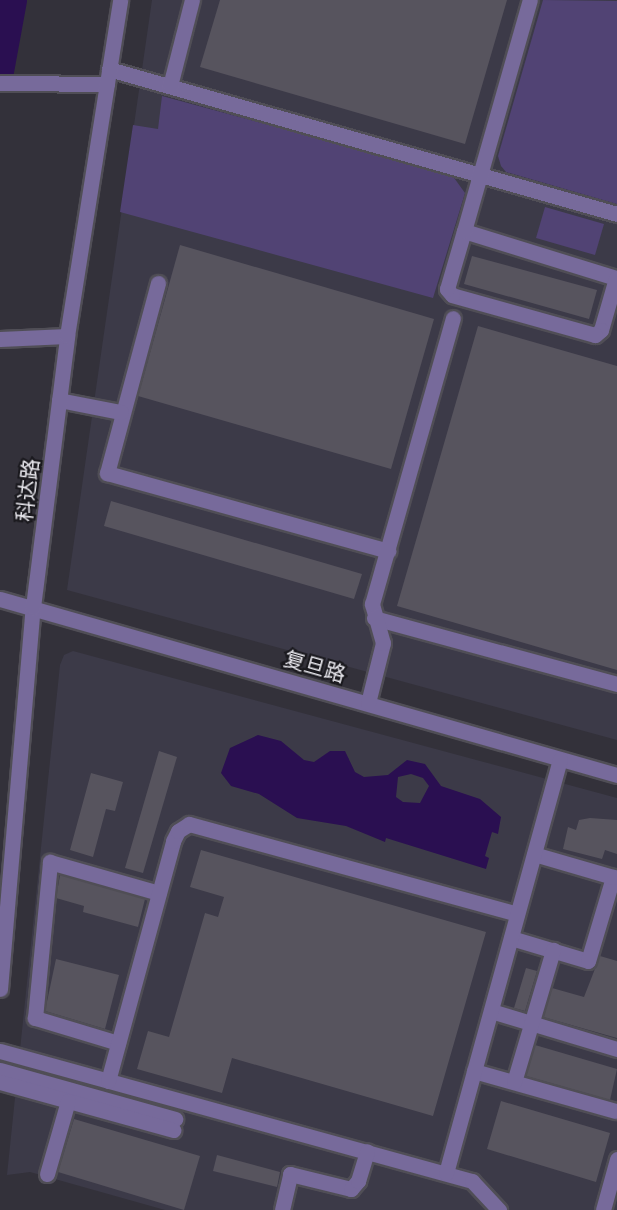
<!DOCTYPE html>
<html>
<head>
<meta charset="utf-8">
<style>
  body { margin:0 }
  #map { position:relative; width:617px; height:1210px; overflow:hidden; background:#33313a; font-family:"PT Serif","Noto Sans SC",serif }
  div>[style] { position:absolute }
  .built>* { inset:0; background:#3c3a48 }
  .green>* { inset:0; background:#514374 }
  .water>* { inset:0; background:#2a0f51 }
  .river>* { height:27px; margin:-13.5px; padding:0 13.5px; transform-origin:13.5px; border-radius:13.5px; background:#2a0f51 }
  .building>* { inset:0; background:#57545e }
  .roads { filter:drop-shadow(2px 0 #504e56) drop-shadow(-2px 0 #504e56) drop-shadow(0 2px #504e56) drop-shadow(0 -2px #504e56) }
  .minor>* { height:15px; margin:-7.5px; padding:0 7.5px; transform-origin:7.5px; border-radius:7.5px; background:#776a9b }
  span { translate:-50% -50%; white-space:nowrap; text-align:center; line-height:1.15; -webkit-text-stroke:4.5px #1a191e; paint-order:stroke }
  .street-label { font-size:21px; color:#e7e6ec }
</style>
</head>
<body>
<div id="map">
  <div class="built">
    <i style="clip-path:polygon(152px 0,617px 0,617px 740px,67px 590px)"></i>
    <i style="clip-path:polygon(73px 651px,617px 798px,617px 1210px,165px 1210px,30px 1172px,7px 1175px,60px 665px,64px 655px)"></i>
  </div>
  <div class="green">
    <i style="clip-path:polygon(543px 0,617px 1px,617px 204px,506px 172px,501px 166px,498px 156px)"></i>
    <i style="clip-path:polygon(162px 96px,452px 175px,465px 193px,433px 298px,120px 212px,133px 125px,158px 129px)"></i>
    <i style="clip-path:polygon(545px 207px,604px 224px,595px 255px,536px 238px)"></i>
  </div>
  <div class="water">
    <i style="clip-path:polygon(evenodd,258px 735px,281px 741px,304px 760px,314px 762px,330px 751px,345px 751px,355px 772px,364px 777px,388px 775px,407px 760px,425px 764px,441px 786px,480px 799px,501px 817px,498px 834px,492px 832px,485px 856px,489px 858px,486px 869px,386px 838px,385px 842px,346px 826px,297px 818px,259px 794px,231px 786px,221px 773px,230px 748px,258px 735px,411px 774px,423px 778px,429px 786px,420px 803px,403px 802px,396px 797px,398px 777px,411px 774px)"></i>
  </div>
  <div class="river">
    <i style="left:0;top:71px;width:72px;rotate:-79.6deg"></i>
  </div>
  <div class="building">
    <i style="clip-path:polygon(220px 0,507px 0,465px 144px,200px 67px)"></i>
    <i style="clip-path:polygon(180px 245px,434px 319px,391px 469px,138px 396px)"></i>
    <i style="clip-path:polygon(472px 256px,597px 290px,589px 319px,464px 284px)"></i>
    <i style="clip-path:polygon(478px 326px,617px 366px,617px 670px,397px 606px)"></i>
    <i style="clip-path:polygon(111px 501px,362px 574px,354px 599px,104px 526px)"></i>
    <i style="clip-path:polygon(159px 751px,177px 757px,143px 873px,125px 868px)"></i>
    <i style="clip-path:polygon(91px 773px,123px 782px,115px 811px,106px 809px,93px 857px,70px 850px)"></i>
    <i style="clip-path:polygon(590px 818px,617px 820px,617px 854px,605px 850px,602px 859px,563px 849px,568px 827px,576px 830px,579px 820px)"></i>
    <i style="clip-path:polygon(201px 850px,486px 932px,433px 1116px,232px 1058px,222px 1093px,137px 1069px,148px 1031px,169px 1037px,205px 913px,218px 917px,224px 897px,190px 887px)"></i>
    <i style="clip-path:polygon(60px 875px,145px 899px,138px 927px,83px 912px,84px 906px,56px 898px)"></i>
    <i style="clip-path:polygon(600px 956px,617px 961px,617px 1038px,543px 1017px,552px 988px,584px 997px)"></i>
    <i style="clip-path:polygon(56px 959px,119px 975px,105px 1029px,45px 1011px)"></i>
    <i style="clip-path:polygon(526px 968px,537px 971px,525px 1011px,514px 1008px)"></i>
    <i style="clip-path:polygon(535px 1045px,617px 1069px,610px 1100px,526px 1076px)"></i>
    <i style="clip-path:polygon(501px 1101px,610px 1133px,596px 1182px,487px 1149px)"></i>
    <i style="clip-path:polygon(74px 1119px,200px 1156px,184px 1210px,58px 1172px)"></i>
    <i style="clip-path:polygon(217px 1155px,280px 1172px,277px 1187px,213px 1171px)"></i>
  </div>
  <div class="roads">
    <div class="minor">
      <i style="left:109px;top:69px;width:528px;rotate:15.93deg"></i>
      <i style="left:0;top:83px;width:107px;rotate:0.5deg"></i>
      <i style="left:170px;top:86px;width:89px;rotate:-75.7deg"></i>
      <i style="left:464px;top:231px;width:159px;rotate:17.2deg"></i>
      <i style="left:616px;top:278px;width:54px;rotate:106.1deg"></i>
      <i style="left:601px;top:330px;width:8px;rotate:140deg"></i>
      <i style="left:595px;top:335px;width:148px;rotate:-164.4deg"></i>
      <i style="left:452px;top:295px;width:8px;rotate:-130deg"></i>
      <i style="left:447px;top:289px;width:60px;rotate:-73.7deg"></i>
      <i style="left:464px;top:231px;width:240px;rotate:-74.1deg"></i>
      <i style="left:158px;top:283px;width:197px;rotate:105deg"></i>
      <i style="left:107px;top:473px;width:292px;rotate:15.5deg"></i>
      <i style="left:0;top:339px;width:67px;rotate:-2.6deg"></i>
      <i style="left:59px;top:400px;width:63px;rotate:11deg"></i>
      <i style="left:0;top:599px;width:642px;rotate:15.92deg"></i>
      <i style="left:374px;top:618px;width:252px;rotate:15.2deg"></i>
      <i style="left:368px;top:703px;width:62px;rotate:-76deg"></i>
      <i style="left:383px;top:643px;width:41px;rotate:-105.8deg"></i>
      <i style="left:372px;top:604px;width:297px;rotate:-74.2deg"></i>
      <i style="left:511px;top:938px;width:80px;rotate:16.6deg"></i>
      <i style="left:588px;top:961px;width:88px;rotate:-73.4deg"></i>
      <i style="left:613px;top:877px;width:82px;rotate:-163.8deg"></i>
      <i style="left:0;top:989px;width:383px;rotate:-85.1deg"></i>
      <i style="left:33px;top:607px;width:273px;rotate:-82.8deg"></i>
      <i style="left:67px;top:336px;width:340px;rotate:-81deg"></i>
      <i style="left:491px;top:1011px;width:132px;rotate:16.8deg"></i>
      <i style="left:118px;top:1043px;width:87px;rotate:-163.2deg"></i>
      <i style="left:35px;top:1018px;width:157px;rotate:-84.5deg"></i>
      <i style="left:50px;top:862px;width:113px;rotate:15.9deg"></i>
      <i style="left:0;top:1051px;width:490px;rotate:15.4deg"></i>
      <i style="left:472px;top:1181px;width:40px;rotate:47deg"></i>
      <i style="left:0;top:1070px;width:182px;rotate:15.6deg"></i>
      <i style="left:474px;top:1071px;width:147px;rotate:15.8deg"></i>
      <i style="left:108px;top:1081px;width:249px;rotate:-74.8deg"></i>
      <i style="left:173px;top:841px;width:11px;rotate:-63deg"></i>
      <i style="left:178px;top:831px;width:13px;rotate:-32deg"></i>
      <i style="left:189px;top:824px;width:340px;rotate:15.3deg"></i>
      <i style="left:0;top:1082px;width:180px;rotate:15.5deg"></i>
      <i style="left:514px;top:1082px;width:138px;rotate:-73.5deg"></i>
      <i style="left:446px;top:1173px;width:429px;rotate:-74.6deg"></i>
      <i style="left:47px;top:1174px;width:76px;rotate:-74deg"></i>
      <i style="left:282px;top:1210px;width:37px;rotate:-77deg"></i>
      <i style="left:290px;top:1174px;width:63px;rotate:13.8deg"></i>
      <i style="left:351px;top:1189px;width:11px;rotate:-49deg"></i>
      <i style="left:358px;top:1181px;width:31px;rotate:-73deg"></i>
      <i style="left:603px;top:1210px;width:53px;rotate:-74.6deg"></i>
    </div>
  </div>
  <div class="street-label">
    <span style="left:27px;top:490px;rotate:-83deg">科达路</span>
    <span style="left:315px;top:666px;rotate:16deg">复旦路</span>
  </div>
</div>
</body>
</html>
